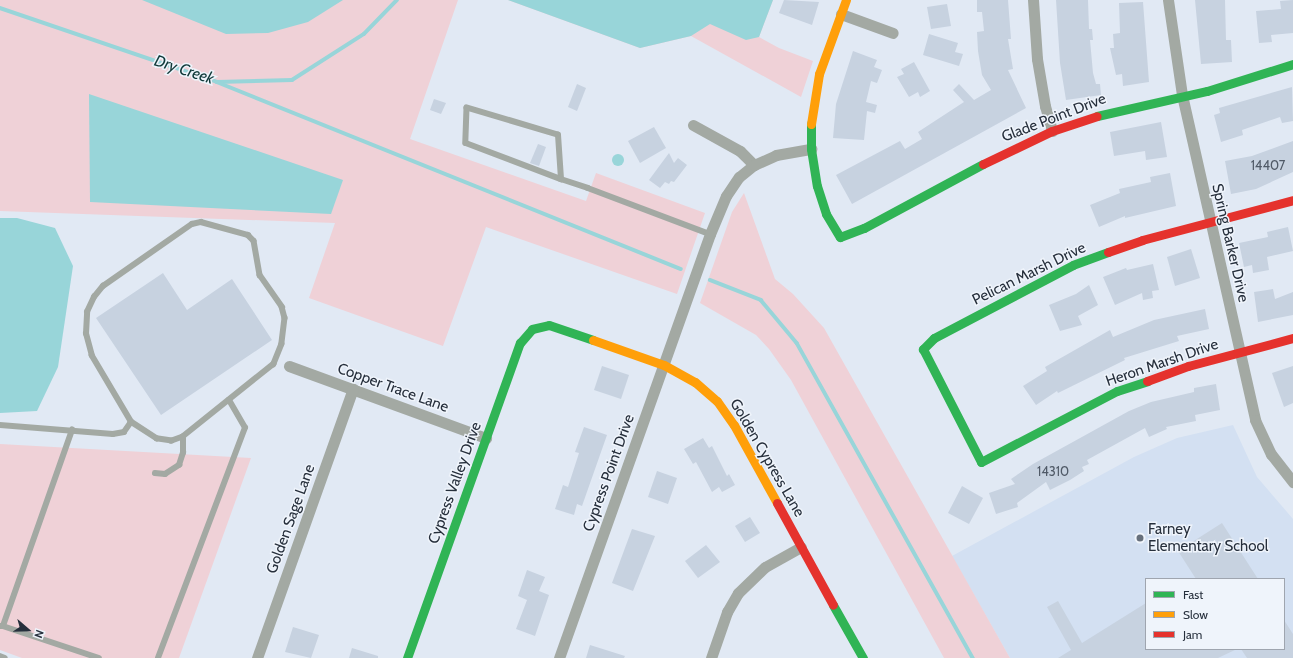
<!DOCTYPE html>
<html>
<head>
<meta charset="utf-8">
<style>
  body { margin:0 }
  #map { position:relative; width:1293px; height:658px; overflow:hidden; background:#e1e9f4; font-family:Cabin,sans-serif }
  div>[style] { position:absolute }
  .built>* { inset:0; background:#d3e0f2 }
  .green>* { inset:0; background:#efd1d7 }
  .water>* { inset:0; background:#98d5d9 }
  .round { border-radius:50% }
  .stream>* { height:3.5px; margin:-1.75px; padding:0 1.75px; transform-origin:1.75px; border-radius:1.75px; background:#98d5d9 }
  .building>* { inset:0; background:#c7d2e0 }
  .lane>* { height:5.5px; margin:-2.75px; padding:0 2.75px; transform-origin:2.75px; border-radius:2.75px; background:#a3a9a3 }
  .street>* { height:11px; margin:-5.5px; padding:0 5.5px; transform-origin:5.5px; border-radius:5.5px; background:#a3a9a3 }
  .fast>* { height:9px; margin:-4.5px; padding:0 4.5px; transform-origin:4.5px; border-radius:4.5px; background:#30b455 }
  .slow>* { height:9px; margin:-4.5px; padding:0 4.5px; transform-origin:4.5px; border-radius:4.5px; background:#ff9f0a }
  .jam>* { height:9px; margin:-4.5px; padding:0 4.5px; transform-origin:4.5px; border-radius:4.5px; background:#e5322d }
  .dots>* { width:11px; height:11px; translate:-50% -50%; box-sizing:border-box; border:2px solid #eff4fb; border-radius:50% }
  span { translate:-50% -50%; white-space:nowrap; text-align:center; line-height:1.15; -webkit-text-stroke:3px #eff4fb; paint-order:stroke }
  .number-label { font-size:13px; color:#505a67 }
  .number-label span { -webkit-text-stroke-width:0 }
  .street-label { font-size:15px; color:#262f3c }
  .poi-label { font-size:15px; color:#262f3c }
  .left { translate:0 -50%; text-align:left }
  .water-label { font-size:16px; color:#103939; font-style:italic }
  .legend { position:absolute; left:1145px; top:578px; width:140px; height:72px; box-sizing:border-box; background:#eff4fb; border:1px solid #9fa5af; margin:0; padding:5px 7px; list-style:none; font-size:12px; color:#262f3c }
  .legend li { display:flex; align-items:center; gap:8px; height:20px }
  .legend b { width:20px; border:1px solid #9fa5af }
  .north { position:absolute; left:8px; top:610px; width:40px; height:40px; -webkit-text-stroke:3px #eff4fb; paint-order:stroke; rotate:110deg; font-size:11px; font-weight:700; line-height:16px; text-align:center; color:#262f3c }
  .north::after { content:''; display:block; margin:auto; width:14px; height:18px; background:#262f3c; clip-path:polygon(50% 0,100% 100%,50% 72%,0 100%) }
</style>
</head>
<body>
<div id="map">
  <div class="built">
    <i style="clip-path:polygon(evenodd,1233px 425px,1257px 477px,1293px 519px,1293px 658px,1010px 658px,952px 556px,1134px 457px,1177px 438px,1233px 425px,1146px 579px,1284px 579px,1284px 649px,1146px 649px,1146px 579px)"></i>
  </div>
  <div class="green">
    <i style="clip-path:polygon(0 0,458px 0,410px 139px,586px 201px,596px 173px,705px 213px,677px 294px,486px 227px,443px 346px,309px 298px,335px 223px,0 211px)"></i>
    <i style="clip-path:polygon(508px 0,773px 0,759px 37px,779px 48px,813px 61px,801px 97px,691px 36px,640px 48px)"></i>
    <i style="clip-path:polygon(744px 193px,775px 279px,793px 294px,824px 328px,1010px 658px,944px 658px,791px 380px,769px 349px,756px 335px,700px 303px,732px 212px)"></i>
    <i style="clip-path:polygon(0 444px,251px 458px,179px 658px,22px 658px,0 650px)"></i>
  </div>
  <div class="water">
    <i style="clip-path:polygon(142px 0,343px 0,308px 22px,268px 33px,226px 34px)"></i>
    <i style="clip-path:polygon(508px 0,773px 0,759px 37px,746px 40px,710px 24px,691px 36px,640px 48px)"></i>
    <i style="clip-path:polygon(89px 94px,343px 180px,331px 214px,90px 202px)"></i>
    <i class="round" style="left:612px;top:154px;width:12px;height:12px"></i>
    <i style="clip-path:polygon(0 218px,17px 218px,55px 228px,73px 266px,58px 367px,37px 411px,0 413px)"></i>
  </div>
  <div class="stream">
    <i style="left:0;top:8px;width:229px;rotate:18.8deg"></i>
    <i style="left:217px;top:82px;width:75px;rotate:-1.5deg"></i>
    <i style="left:292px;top:80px;width:85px;rotate:-32.6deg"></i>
    <i style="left:364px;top:34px;width:47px;rotate:-45.9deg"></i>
    <i style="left:217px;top:82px;width:500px;rotate:21.95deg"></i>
    <i style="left:710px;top:280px;width:55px;rotate:21.4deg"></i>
    <i style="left:761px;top:300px;width:56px;rotate:50.1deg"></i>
    <i style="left:797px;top:343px;width:361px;rotate:60.8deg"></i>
  </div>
  <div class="building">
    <i style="clip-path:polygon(784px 0,819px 2px,812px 25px,779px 13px)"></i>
    <i style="clip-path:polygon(977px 0,1008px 0,1011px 39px,1008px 39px,1013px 69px,1008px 70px,1026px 108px,852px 204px,836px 175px,900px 141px,905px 149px,922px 139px,918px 132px,964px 102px,953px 90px,959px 84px,974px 100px,991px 90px,982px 75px,978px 51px,977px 32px,984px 31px,982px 12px,977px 12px)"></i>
    <i style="clip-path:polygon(1056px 0,1088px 0,1089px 29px,1092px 29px,1093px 40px,1090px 40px,1093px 73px,1096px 84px,1100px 84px,1101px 95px,1066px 100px,1060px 63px)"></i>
    <i style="clip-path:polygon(1195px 0,1225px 0,1226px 40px,1231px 40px,1232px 62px,1201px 64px)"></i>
    <i style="clip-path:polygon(1293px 0,1293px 33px,1271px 35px,1272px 42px,1259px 43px,1256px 11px,1281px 9px,1280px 1px)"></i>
    <i style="clip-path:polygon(1143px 2px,1149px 82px,1123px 86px,1122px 74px,1116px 75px,1110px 48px,1114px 48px,1113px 34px,1120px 33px,1119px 3px)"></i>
    <i style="clip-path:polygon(947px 4px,951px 26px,931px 29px,927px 7px)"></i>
    <i style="clip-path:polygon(929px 34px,958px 43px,955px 52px,963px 54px,959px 66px,923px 55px)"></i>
    <i style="clip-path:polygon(853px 51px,877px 60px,874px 67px,882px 70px,877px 83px,871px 81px,866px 102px,877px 105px,875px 113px,867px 111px,864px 140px,833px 138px,836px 104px)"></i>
    <i style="clip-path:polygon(914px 62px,930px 91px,920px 97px,918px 92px,909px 97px,897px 77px,904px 74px,901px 69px)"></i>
    <i style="clip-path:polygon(577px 84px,586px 88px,577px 111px,568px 107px)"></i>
    <i style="clip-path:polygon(1292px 87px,1293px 121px,1282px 123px,1280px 117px,1242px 130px,1243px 135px,1221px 142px,1214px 115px,1220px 113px,1219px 108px)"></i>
    <i style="clip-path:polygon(434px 99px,446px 103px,441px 114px,430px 110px)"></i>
    <i style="clip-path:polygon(1161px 122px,1167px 157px,1146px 160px,1145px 151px,1114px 156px,1110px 132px)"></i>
    <i style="clip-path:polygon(654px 127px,666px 148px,640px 163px,628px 141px)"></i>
    <i style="clip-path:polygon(1293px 141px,1293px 172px,1256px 189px,1231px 194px,1225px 161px,1252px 156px)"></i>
    <i style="clip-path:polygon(538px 144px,546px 147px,539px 166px,530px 163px)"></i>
    <i style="clip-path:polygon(669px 153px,674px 163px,678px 158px,687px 165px,674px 182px,671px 181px,669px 184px,665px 182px,660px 188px,649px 180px)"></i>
    <i style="clip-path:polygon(1170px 173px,1176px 206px,1125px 218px,1125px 216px,1099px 227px,1090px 205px,1120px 193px,1119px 189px,1151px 182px,1150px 177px)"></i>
    <i style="clip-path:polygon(1288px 227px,1293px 251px,1267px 257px,1269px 270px,1253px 273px,1252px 265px,1244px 267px,1239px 243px,1268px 237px,1267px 232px)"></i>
    <i style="clip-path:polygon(1191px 249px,1200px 278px,1175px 286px,1167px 257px)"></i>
    <i style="clip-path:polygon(1153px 264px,1159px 290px,1152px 291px,1153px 298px,1143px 300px,1142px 293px,1115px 305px,1103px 277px,1126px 268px,1127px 270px)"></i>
    <i style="clip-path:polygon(163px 273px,187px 310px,232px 279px,272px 340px,161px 415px,96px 318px)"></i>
    <i style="clip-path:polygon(1089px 285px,1098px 305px,1078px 316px,1082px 325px,1060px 331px,1049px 305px,1076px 294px)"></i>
    <i style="clip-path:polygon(1273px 289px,1275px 299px,1293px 292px,1293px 315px,1258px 322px,1254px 292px)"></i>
    <i style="clip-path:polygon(1205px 309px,1209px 329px,1177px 336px,1179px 341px,1124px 358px,1125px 360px,1058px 393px,1057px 391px,1036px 405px,1023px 386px,1047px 371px,1045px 367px,1110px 330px,1113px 337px,1154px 320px)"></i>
    <i style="clip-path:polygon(602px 366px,629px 375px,621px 399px,594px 390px)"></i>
    <i style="clip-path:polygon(1293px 366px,1293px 403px,1284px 407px,1272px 373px)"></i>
    <i style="clip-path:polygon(1216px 384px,1220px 410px,1195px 415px,1196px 421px,1166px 427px,1167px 429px,1149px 437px,1145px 428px,1087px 460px,1089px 464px,1082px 467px,1084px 471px,1070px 480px,1050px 490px,1046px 482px,1017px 503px,1018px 507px,996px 514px,989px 493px,1015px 484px,1011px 479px,1033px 464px,1129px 411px,1151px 402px,1194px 392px,1194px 388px)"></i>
    <i style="clip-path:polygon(584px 427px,607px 435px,582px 506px,577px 504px,574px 515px,555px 509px,563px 485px,568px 487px,579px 453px,575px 452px)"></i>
    <i style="clip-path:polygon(703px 438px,709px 448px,712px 446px,727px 476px,729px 474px,735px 485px,722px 492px,719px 487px,712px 492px,696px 462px,693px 464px,684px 449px)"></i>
    <i style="clip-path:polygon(657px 471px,677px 478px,668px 504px,648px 497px)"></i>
    <i style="clip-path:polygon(962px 486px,983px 498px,969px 524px,948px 513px)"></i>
    <i style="clip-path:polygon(750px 517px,760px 533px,745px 542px,735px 526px)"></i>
    <i style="clip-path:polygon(1222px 523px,1258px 579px,1196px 579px,1178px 551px)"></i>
    <i style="clip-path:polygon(632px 529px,655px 536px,633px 591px,612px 583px)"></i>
    <i style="clip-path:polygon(706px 545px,720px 562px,698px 578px,685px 561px)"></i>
    <i style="clip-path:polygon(527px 570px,545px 577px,539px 591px,549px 595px,535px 636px,516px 629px,527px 600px,518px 596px)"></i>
    <i style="clip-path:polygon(1058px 601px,1082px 643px,1146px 603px,1146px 649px,1237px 649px,1218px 658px,1058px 658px,1071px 650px,1047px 607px)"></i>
    <i style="clip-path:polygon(1284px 620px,1293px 634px,1293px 658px,1247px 658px,1241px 649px,1284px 649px)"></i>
    <i style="clip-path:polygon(293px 627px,319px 635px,311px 658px,285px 652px)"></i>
    <i style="clip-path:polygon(590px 645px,625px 656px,624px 658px,586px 658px)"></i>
    <i style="clip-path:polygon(352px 648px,378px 656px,378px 658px,349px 658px)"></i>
  </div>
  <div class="lane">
    <i style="left:561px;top:179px;width:44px;rotate:-93.9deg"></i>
    <i style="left:558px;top:135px;width:95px;rotate:-163.5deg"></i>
    <i style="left:467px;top:108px;width:35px;rotate:92deg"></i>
    <i style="left:466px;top:143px;width:102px;rotate:20.8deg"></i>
    <i style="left:561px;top:179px;width:28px;rotate:18deg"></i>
    <i style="left:588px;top:188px;width:130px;rotate:20.7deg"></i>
    <i style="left:201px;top:222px;width:49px;rotate:15.5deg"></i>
    <i style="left:248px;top:235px;width:8px;rotate:45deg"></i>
    <i style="left:254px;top:241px;width:35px;rotate:80deg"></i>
    <i style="left:260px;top:275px;width:39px;rotate:55deg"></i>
    <i style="left:282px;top:307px;width:11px;rotate:75deg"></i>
    <i style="left:285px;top:318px;width:26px;rotate:97deg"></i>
    <i style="left:282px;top:344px;width:22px;rotate:112deg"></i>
    <i style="left:274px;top:364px;width:117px;rotate:141.3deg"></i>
    <i style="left:183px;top:437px;width:12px;rotate:160deg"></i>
    <i style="left:172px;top:441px;width:15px;rotate:-172deg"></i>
    <i style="left:157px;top:439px;width:31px;rotate:-147deg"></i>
    <i style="left:131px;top:422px;width:77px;rotate:-120.6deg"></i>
    <i style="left:92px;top:356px;width:23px;rotate:-105deg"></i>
    <i style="left:86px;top:334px;width:22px;rotate:-87deg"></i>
    <i style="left:87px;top:312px;width:17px;rotate:-65deg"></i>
    <i style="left:94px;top:297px;width:14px;rotate:-51deg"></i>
    <i style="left:103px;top:286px;width:108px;rotate:-34.9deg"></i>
    <i style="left:192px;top:224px;width:9px;rotate:-13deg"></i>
    <i style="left:0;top:425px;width:113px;rotate:4.6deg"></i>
    <i style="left:113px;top:434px;width:11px;rotate:-10deg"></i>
    <i style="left:124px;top:432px;width:12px;rotate:-55deg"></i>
    <i style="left:155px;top:473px;width:10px;rotate:6deg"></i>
    <i style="left:165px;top:474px;width:17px;rotate:-33deg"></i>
    <i style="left:179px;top:465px;width:13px;rotate:-72deg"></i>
    <i style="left:183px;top:453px;width:16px;rotate:-90deg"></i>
    <i style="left:0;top:626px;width:3px"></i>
    <i style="left:3px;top:626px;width:208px;rotate:-70.6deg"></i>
    <i style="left:3px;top:626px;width:101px;rotate:18.4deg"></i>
    <i style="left:0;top:656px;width:5px;rotate:22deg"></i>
    <i style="left:158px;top:658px;width:246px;rotate:-69.3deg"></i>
    <i style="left:245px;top:428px;width:32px;rotate:-120deg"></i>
  </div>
  <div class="street">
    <i style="left:1033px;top:0;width:59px;rotate:86.1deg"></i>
    <i style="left:1037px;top:59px;width:48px;rotate:80.3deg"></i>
    <i style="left:1045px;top:106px;width:26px;rotate:74deg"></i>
    <i style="left:1168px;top:0;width:96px;rotate:81.6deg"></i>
    <i style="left:1182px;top:95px;width:333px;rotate:77.3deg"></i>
    <i style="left:1255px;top:420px;width:38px;rotate:65deg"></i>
    <i style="left:1271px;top:454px;width:36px;rotate:52deg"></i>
    <i style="left:841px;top:14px;width:55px;rotate:20.1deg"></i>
    <i style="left:693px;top:125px;width:54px;rotate:29deg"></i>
    <i style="left:740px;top:151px;width:20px;rotate:45deg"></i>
    <i style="left:289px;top:366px;width:210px;rotate:20.1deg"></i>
    <i style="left:257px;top:658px;width:286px;rotate:-70.4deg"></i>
    <i style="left:559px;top:658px;width:450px;rotate:-70.4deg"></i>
    <i style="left:710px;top:234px;width:41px;rotate:-67.2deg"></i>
    <i style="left:726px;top:196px;width:23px;rotate:-56deg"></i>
    <i style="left:739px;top:177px;width:19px;rotate:-39deg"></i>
    <i style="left:754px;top:165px;width:24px;rotate:-24deg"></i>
    <i style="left:776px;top:155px;width:36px;rotate:-10deg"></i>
    <i style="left:711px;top:658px;width:49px;rotate:-70.8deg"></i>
    <i style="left:727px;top:612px;width:22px;rotate:-60deg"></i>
    <i style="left:738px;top:593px;width:37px;rotate:-44deg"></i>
    <i style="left:765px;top:567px;width:41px;rotate:-29.1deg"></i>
  </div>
  <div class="fast">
    <i style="left:1097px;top:116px;width:113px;rotate:-12.8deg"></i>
    <i style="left:1207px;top:91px;width:90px;rotate:-17.4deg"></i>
    <i style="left:811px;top:124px;width:25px;rotate:90deg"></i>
    <i style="left:811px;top:149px;width:37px;rotate:81deg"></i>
    <i style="left:817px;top:186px;width:29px;rotate:72deg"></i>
    <i style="left:826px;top:214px;width:27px;rotate:59deg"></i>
    <i style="left:840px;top:237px;width:26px;rotate:-21deg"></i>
    <i style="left:864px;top:228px;width:135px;rotate:-28.3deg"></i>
    <i style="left:1108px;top:252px;width:37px;rotate:160deg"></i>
    <i style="left:1073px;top:265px;width:157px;rotate:152.3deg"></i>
    <i style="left:934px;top:338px;width:16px;rotate:135deg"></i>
    <i style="left:923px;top:349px;width:127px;rotate:62.8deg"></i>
    <i style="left:981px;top:462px;width:153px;rotate:-27.6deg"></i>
    <i style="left:1117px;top:391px;width:32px;rotate:-18deg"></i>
    <i style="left:833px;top:605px;width:61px;rotate:60.5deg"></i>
    <i style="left:407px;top:658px;width:335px;rotate:-70.3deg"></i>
    <i style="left:520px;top:343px;width:18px;rotate:-49deg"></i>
    <i style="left:532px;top:329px;width:17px;rotate:-13deg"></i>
    <i style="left:549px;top:325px;width:46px;rotate:18.8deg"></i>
  </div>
  <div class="slow">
    <i style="left:811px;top:124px;width:51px;rotate:-80.9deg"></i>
    <i style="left:819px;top:74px;width:79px;rotate:-70deg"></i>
    <i style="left:593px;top:340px;width:75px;rotate:19.4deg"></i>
    <i style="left:664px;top:365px;width:35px;rotate:29deg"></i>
    <i style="left:695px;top:382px;width:29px;rotate:41deg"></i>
    <i style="left:717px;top:401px;width:29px;rotate:55deg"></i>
    <i style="left:734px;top:425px;width:89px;rotate:61.1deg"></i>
  </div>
  <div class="jam">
    <i style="left:983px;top:164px;width:76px;rotate:-25.6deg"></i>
    <i style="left:1052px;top:131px;width:47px;rotate:-18.4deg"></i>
    <i style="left:1108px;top:252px;width:36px;rotate:-19deg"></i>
    <i style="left:1142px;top:240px;width:156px;rotate:-14.8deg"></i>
    <i style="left:1147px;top:381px;width:44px;rotate:-20.1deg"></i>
    <i style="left:1188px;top:366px;width:109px;rotate:-14.9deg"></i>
    <i style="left:777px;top:503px;width:116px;rotate:61.2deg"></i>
  </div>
  <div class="dots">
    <i style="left:1140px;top:538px;background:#67707c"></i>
  </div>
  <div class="number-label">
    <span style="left:1268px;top:165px">14407</span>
    <span style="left:1053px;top:471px">14310</span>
  </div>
  <div class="street-label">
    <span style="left:1054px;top:118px;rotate:-21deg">Glade Point Drive</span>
    <span style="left:1230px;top:243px;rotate:77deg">Spring Barker Drive</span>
    <span style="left:1029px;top:274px;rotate:-26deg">Pelican Marsh Drive</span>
    <span style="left:1162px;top:363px;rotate:-19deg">Heron Marsh Drive</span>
    <span style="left:393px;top:388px;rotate:20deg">Copper Trace Lane</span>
    <span style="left:767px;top:458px;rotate:60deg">Golden Cypress Lane</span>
    <span style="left:609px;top:473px;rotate:-70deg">Cypress Point Drive</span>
    <span style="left:455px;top:483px;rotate:-70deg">Cypress Valley Drive</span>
    <span style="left:291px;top:519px;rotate:-70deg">Golden Sage Lane</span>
  </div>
  <div class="poi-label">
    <span class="left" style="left:1148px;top:538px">Farney<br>Elementary School</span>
  </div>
  <div class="water-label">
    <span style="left:184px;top:70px;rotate:18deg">Dry Creek</span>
  </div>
  <ul class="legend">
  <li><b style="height:5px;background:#30b455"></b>Fast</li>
  <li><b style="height:5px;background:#ff9f0a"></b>Slow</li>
  <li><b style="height:5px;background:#e5322d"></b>Jam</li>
  </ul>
  <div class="north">N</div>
</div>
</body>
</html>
